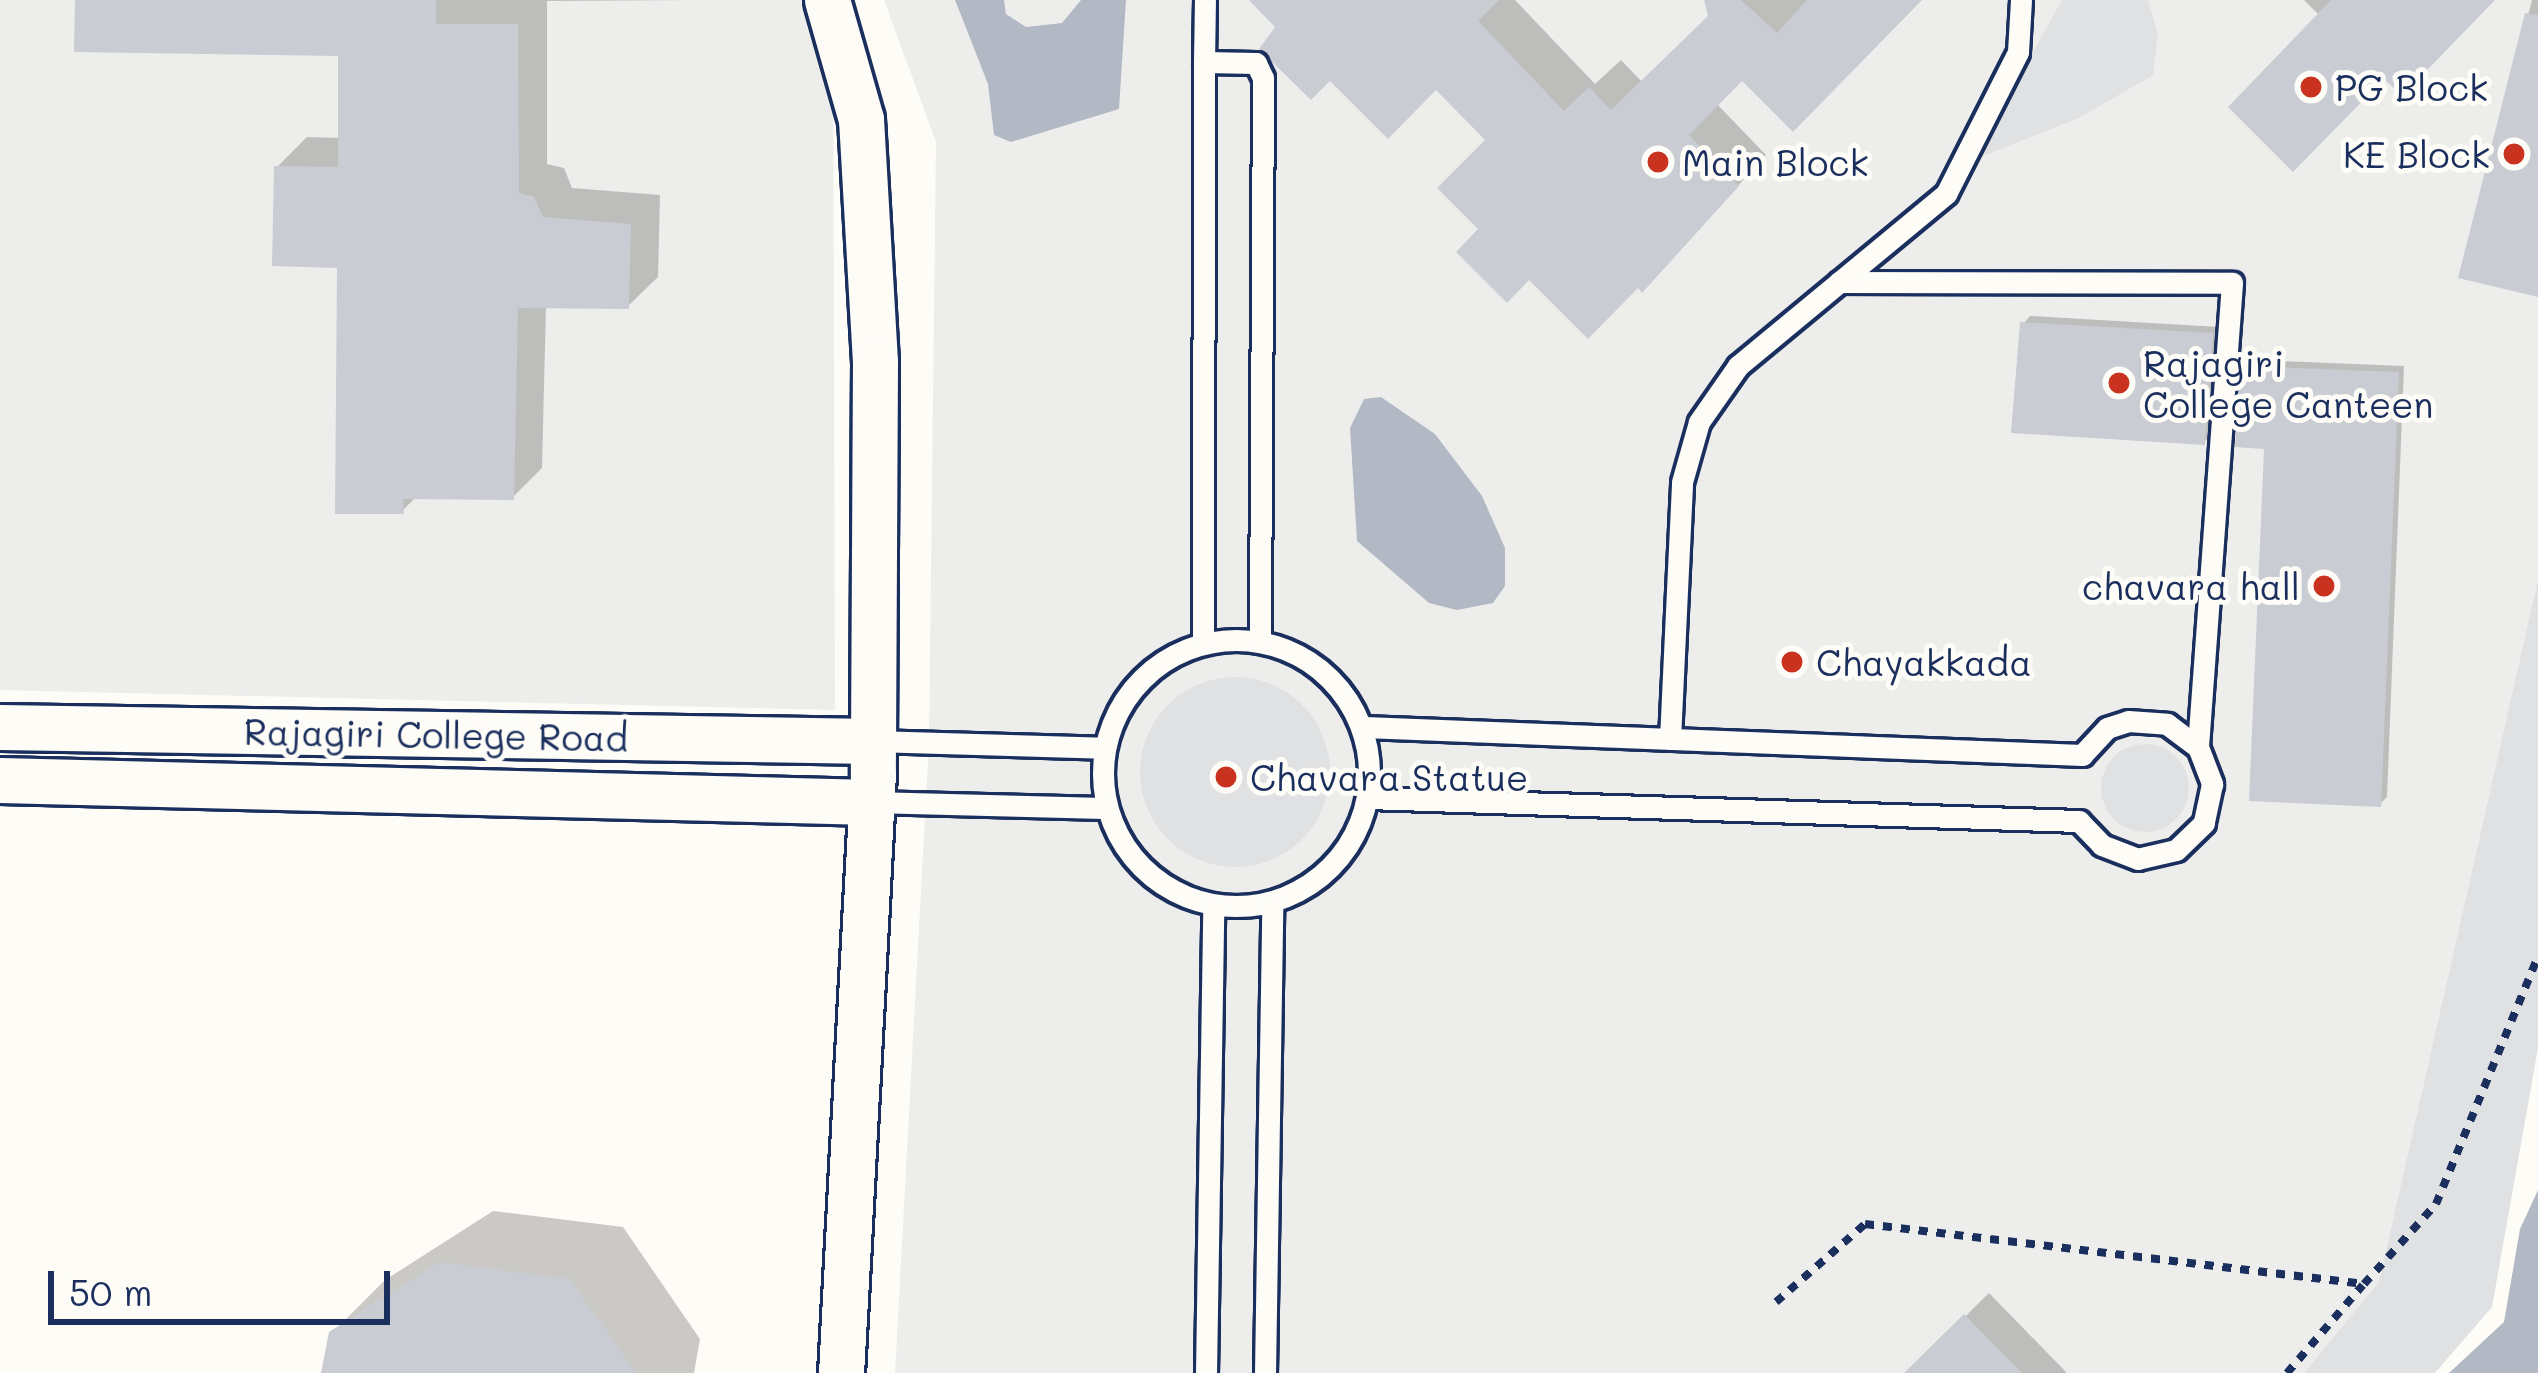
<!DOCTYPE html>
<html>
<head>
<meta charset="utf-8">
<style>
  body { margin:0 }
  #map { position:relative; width:2538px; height:1373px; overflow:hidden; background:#fdfcf7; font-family:Mali,sans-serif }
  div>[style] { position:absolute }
  .built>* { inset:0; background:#edeeec }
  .green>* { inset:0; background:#e0e1e3 }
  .round { border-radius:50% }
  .water>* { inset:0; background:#b3b8c5 }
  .shadow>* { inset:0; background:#0003 }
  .building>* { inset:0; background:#c9ccd3 }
  .path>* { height:8px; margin-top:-4px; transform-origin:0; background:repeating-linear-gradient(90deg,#1b2f5e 0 9px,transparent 0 18px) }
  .roads { filter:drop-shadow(3px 0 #1b2f5e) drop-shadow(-3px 0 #1b2f5e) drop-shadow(0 3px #1b2f5e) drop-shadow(0 -3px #1b2f5e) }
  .lane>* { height:21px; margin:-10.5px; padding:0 10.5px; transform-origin:10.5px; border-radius:10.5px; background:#fdfcf7 }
  .lane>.ring { margin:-10.5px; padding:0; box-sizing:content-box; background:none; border:21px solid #fdfcf7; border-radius:50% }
  .street>* { height:45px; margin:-22.5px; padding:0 22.5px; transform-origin:22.5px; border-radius:22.5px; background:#fdfcf7 }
  .dots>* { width:33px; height:33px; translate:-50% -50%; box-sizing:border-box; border:6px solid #fdfcf7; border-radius:50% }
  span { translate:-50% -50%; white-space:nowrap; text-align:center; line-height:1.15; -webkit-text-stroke:10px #fdfcf7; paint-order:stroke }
  .poi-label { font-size:36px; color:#1b2f5e }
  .left { translate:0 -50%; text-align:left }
  .right { translate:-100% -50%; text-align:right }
  .street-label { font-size:36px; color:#1b2f5e }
  .scale { position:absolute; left:48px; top:1271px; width:342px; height:54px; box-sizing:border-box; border:6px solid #1b2f5e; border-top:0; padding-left:15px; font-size:36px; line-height:42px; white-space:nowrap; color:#1b2f5e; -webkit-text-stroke:9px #fdfcf7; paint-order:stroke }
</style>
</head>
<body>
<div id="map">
  <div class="built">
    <i style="clip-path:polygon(0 0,826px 0,833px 19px,835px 710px,0 690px)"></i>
    <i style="clip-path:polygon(884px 0,2538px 0,2538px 815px,2394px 1373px,895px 1373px,929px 742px,936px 142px)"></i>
  </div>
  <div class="green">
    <i style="clip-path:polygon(2062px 0,2148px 0,2158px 34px,2153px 75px,2081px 117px,1973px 160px)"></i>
    <i style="clip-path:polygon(2538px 580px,2538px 1048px,2492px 1307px,2435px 1373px,2304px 1373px,2379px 1282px)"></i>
    <i class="round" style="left:1140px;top:677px;width:190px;height:190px"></i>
    <i class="round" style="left:2101px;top:744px;width:88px;height:88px"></i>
  </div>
  <div class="water">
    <i style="clip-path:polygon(955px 0,1004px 0,1006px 14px,1026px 27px,1062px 23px,1081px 0,1126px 0,1119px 109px,1011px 142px,994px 135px,988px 84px)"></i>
    <i style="clip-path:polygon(1381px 397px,1435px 434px,1482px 496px,1505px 548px,1505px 586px,1493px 603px,1457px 610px,1429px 603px,1357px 541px,1350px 428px,1364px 399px)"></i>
    <i style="clip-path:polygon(2538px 1190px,2538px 1373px,2449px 1373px,2504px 1322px,2520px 1229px)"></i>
  </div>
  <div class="shadow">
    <i style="clip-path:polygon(78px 0,696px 0,547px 1px,547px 164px,564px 168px,572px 188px,660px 195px,658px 277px,628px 306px,546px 305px,542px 468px,513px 497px,417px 496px,402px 511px,340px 265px,277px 167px,307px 137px,341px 138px,341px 53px)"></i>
    <i style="clip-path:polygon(1253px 0,1515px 0,1595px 84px,1621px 60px,1643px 83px,1711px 17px,1707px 0,1919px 0,1742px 77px,1716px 103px,1766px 155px,1671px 259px,1483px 229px,1490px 140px,1437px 86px,1330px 77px,1311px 96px,1261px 46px,1279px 27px)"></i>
    <i style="clip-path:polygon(2304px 0,2492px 0,2320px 16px)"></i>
    <i style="clip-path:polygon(2532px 0,2538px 0,2538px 294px,2461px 275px)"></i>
    <i style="clip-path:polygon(2030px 316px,2219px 327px,2211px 435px,2204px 442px,2023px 324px)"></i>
    <i style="clip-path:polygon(2251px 360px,2404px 366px,2387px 797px,2380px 804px,2244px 367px)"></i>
    <i style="clip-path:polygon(493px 1211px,623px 1227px,700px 1339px,694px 1373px,324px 1373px,332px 1333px,385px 1280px)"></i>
    <i style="clip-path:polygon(1989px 1293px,2067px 1373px,1908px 1373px)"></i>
  </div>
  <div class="building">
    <i style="clip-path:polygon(75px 0,436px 0,436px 24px,518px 24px,519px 193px,534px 197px,543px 217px,631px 224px,629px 309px,518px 308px,514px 500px,403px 499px,404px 514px,335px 514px,337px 268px,272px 266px,274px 166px,338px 167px,338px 56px,74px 52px)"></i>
    <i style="clip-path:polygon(1249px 0,1499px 0,1478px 21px,1564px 111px,1589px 87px,1611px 110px,1708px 16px,1704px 0,1741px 0,1777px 33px,1807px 0,1922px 0,1793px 132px,1742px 81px,1689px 135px,1739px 186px,1642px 293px,1638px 288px,1588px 339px,1529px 280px,1507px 303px,1456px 252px,1478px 229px,1437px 188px,1485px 140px,1436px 90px,1388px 139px,1330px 81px,1311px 100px,1259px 49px,1275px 27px)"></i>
    <i style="clip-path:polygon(2331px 0,2495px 0,2402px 96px,2384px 79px,2293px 172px,2228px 107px)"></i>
    <i style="clip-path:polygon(2525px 13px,2538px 15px,2538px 297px,2458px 278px)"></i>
    <i style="clip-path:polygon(2020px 322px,2213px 333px,2205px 445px,2011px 433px)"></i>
    <i style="clip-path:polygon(2241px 366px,2399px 372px,2381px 807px,2249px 801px,2264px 449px,2235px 447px)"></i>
    <i style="clip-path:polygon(439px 1262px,570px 1279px,636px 1373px,321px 1373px,329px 1332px)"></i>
    <i style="clip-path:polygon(1964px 1314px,2022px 1373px,1904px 1373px)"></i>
  </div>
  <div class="path">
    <i style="left:1776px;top:1302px;width:118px;rotate:-41.2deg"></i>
    <i style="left:1865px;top:1224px;width:503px;rotate:6.86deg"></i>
    <i style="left:2364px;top:1284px;width:108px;rotate:-48deg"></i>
    <i style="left:2436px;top:1204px;width:268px;rotate:-67.6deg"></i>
    <i style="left:2287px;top:1373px;width:116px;rotate:-49.2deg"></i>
  </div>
  <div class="roads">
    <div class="lane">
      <i style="left:1204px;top:62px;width:62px;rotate:-89.1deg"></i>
      <i style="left:1839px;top:282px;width:393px;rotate:0.1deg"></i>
      <i style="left:2232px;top:283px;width:465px;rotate:94.2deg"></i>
      <i class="ring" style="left:1103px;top:640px;width:245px;height:245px"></i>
      <i style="left:1203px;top:642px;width:580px;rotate:-89.9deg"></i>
      <i style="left:1204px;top:62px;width:52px;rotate:1.1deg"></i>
      <i style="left:1256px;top:63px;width:17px;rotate:65deg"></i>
      <i style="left:1263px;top:78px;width:562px;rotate:90.31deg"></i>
      <i style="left:1364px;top:727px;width:719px;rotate:2.23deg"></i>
      <i style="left:2082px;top:755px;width:37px;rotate:-47deg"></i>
      <i style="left:2107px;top:728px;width:22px;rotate:-18deg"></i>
      <i style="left:2128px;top:721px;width:39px;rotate:4deg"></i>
      <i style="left:2167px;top:724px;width:39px;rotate:37deg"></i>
      <i style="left:2198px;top:747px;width:40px;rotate:69deg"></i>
      <i style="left:2212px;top:784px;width:40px;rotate:102deg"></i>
      <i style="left:2204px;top:823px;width:39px;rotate:136deg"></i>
      <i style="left:2176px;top:850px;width:39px;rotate:167deg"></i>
      <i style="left:2138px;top:859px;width:39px;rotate:-159deg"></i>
      <i style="left:2102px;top:845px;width:33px;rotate:-134deg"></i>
      <i style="left:2079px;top:821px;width:712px;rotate:-178.15deg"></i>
      <i style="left:1670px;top:739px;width:257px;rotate:-87.3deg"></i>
      <i style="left:1682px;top:482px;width:62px;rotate:-74.2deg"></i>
      <i style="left:1699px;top:422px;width:68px;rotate:-55.1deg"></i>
      <i style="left:1738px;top:366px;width:270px;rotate:-39.6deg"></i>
      <i style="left:1946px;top:194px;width:159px;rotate:-63.1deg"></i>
      <i style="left:2018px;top:52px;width:52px;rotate:-86.7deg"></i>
      <i style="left:873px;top:741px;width:230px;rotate:1.7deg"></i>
      <i style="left:871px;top:802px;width:233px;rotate:1.5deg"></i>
      <i style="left:1206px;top:1373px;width:467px;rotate:-89.1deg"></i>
      <i style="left:1265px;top:1373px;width:470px;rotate:-89.1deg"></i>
    </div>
    <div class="street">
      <i style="left:827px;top:0;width:124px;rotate:74.1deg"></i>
      <i style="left:861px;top:119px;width:243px;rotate:86.7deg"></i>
      <i style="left:875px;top:362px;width:411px;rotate:90.3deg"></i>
      <i style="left:873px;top:773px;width:601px;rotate:93.05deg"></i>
      <i style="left:0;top:727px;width:873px;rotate:0.92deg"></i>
      <i style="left:0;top:780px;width:871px;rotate:1.45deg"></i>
    </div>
  </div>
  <div class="dots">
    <i style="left:2311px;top:87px;background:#c8321e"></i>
    <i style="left:2514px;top:154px;background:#c8321e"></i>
    <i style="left:1658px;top:162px;background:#c8321e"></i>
    <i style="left:2119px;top:383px;background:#c8321e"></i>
    <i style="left:2324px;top:586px;background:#c8321e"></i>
    <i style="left:1792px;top:662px;background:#c8321e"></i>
    <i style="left:1226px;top:777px;background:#c8321e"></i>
  </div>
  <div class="poi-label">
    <span class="left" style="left:2335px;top:87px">PG Block</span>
    <span class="right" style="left:2490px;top:154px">KE Block</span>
    <span class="left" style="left:1682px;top:162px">Main Block</span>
    <span class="left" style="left:2143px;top:383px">Rajagiri<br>College Canteen</span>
    <span class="right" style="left:2300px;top:586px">chavara hall</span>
    <span class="left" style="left:1816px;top:662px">Chayakkada</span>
    <span class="left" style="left:1250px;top:777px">Chavara Statue</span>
  </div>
  <div class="street-label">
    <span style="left:436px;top:734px;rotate:1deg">Rajagiri College Road</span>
  </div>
  <div class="scale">50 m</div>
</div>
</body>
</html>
